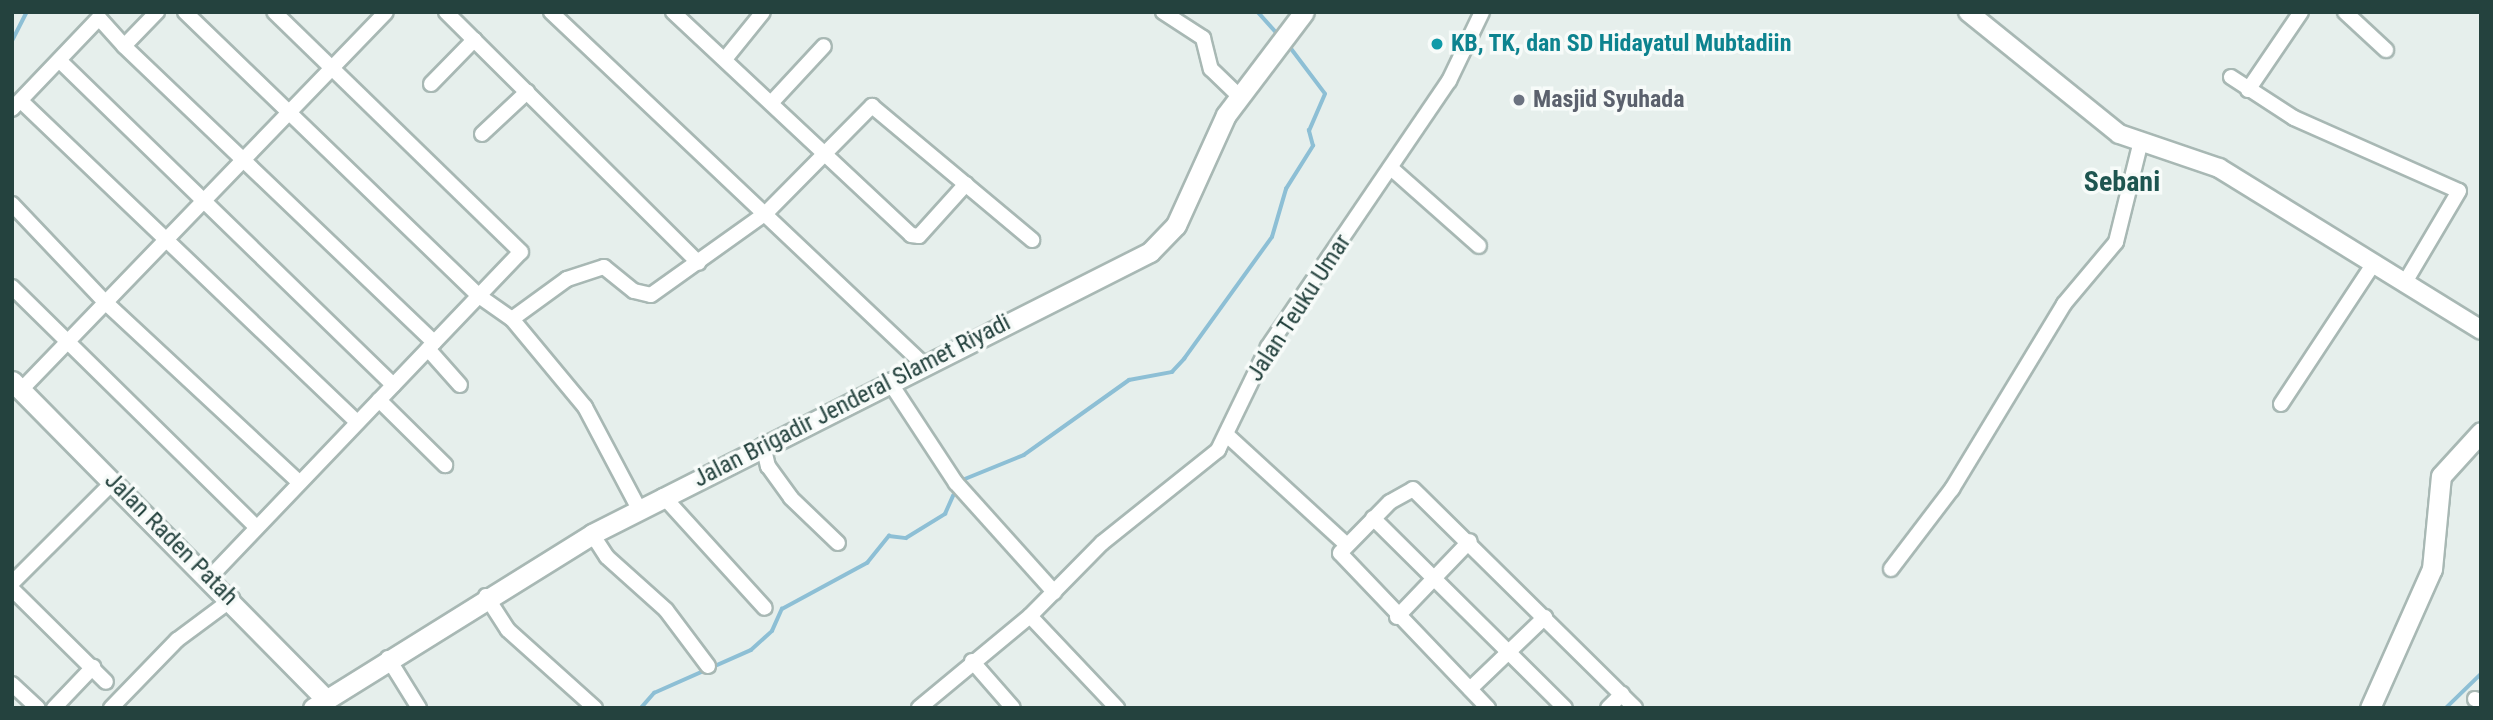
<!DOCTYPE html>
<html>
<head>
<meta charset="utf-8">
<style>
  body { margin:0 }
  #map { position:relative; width:2493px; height:720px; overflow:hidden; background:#e6efec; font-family:"Roboto Condensed",sans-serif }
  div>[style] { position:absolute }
  .stream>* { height:3.5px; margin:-1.75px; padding:0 1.75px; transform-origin:1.75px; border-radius:1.75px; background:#8dbfd5 }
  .roads { filter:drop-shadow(2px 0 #a8b8b4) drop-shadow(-2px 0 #a8b8b4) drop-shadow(0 2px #a8b8b4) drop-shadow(0 -2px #a8b8b4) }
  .minor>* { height:14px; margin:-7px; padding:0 7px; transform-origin:7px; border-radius:7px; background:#fff }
  .tertiary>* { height:18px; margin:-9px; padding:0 9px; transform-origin:9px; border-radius:9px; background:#fff }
  .secondary>* { height:19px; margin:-9.5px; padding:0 9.5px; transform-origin:9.5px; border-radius:9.5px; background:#fff }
  .dots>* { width:19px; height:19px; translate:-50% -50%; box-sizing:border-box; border:4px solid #f7fbf9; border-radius:50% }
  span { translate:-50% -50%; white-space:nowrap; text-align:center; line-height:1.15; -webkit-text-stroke:7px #f7fbf9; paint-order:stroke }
  .culture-label { font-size:24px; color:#0d838f; font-weight:700 }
  .left { translate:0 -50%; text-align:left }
  .worship-label { font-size:24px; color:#5b616d; font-weight:700 }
  .street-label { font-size:24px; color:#24423e }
  .quarter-label { font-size:28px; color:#1e5550; font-weight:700 }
  .frame { position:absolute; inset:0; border:14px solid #24423e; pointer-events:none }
</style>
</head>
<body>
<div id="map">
  <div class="stream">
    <i style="left:1258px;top:12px;width:30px;rotate:48deg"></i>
    <i style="left:12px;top:41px;width:33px;rotate:-63deg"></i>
    <i style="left:960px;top:481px;width:69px;rotate:-22.1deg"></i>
    <i style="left:1024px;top:455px;width:129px;rotate:-35.5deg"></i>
    <i style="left:1129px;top:380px;width:44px;rotate:-10.5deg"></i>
    <i style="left:1172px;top:372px;width:18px;rotate:-47deg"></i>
    <i style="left:1184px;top:359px;width:150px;rotate:-54.2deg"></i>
    <i style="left:1272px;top:237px;width:50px;rotate:-73.7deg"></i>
    <i style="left:1286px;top:189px;width:51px;rotate:-57.9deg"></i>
    <i style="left:1313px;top:146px;width:16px;rotate:-105deg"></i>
    <i style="left:1309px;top:131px;width:40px;rotate:-66.6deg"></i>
    <i style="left:1325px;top:94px;width:61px;rotate:-127.1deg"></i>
    <i style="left:641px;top:708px;width:20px;rotate:-49deg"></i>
    <i style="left:654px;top:693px;width:106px;rotate:-23.9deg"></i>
    <i style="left:751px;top:650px;width:28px;rotate:-42deg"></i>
    <i style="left:772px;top:631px;width:24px;rotate:-66deg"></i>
    <i style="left:782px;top:609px;width:97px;rotate:-28.4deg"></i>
    <i style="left:867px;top:563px;width:35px;rotate:-51deg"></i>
    <i style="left:889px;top:536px;width:17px;rotate:7deg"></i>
    <i style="left:906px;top:538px;width:46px;rotate:-31.6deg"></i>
    <i style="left:945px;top:514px;width:20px;rotate:-66deg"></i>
    <i style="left:2446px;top:708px;width:49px;rotate:-44.2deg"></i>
  </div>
  <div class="roads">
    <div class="minor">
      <i style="left:157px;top:12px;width:47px;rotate:134.1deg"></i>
      <i style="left:124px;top:46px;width:429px;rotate:43.7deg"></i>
      <i style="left:185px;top:12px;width:409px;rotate:44deg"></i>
      <i style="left:479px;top:296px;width:40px;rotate:34.9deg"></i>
      <i style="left:512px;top:319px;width:68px;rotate:-36deg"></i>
      <i style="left:567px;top:279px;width:39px;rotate:-18deg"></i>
      <i style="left:604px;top:267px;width:38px;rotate:39deg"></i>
      <i style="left:634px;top:291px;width:17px;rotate:13deg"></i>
      <i style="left:651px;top:295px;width:141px;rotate:-35.5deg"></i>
      <i style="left:766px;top:213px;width:151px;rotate:-45.3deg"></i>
      <i style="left:872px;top:106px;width:209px;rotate:39.9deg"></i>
      <i style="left:446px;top:12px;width:356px;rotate:44.8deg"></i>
      <i style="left:551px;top:12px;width:511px;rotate:43.41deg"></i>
      <i style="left:673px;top:12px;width:326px;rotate:43.1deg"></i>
      <i style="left:911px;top:235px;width:8px;rotate:7deg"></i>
      <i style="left:919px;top:236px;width:70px;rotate:-47.9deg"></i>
      <i style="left:1163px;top:12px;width:48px;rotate:33deg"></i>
      <i style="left:1203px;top:38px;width:32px;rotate:76deg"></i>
      <i style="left:1211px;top:69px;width:40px;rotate:44deg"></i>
      <i style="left:2345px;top:12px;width:56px;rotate:42.8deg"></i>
      <i style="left:725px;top:59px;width:60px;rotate:-51deg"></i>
      <i style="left:62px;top:63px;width:462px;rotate:44.2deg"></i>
      <i style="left:2231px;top:77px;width:75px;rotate:33.1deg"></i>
      <i style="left:2294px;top:118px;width:180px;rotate:23.9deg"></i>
      <i style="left:2459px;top:191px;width:108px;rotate:120.6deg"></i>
      <i style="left:431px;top:84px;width:62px;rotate:-45.7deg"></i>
      <i style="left:2248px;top:90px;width:94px;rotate:-55.8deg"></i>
      <i style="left:21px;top:101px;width:465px;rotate:43.7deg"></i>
      <i style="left:772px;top:102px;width:76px;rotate:-47.1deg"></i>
      <i style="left:12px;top:109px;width:126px;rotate:-46.3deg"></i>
      <i style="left:99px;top:18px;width:38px;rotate:48deg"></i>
      <i style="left:482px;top:134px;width:62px;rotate:-43deg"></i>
      <i style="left:1392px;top:169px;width:116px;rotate:41.5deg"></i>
      <i style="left:12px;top:204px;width:134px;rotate:46.5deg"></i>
      <i style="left:104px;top:301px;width:265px;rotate:42.9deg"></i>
      <i style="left:12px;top:287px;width:341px;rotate:44.5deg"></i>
      <i style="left:512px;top:319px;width:114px;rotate:50.3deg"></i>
      <i style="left:585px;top:407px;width:115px;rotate:62.1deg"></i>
      <i style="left:428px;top:349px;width:48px;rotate:48.4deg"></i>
      <i style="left:889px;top:381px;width:122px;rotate:56.7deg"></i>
      <i style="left:956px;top:483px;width:147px;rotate:48deg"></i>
      <i style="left:21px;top:390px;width:525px;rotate:-46deg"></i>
      <i style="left:379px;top:400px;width:93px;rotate:44.6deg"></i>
      <i style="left:2281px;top:404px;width:165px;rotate:-56.6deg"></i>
      <i style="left:1228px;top:436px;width:160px;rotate:42.5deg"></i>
      <i style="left:763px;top:445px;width:22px;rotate:77deg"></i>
      <i style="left:768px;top:466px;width:39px;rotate:54deg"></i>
      <i style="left:791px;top:498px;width:65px;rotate:43.8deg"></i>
      <i style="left:663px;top:496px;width:151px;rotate:47.7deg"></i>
      <i style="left:1373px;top:518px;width:270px;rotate:44.7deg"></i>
      <i style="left:592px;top:534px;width:27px;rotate:57deg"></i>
      <i style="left:607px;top:557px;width:79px;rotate:41.9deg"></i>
      <i style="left:666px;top:610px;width:70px;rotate:53.1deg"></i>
      <i style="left:1891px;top:569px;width:101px;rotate:-52.7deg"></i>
      <i style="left:1952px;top:489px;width:216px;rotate:-58.8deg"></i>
      <i style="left:2064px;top:304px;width:81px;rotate:-50deg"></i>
      <i style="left:2116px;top:242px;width:100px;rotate:-76.1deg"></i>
      <i style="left:211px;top:576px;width:448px;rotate:-46.3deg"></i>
      <i style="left:521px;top:252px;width:344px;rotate:-135.8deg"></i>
      <i style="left:12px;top:583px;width:144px;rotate:-45deg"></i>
      <i style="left:12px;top:589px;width:132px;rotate:44.7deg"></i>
      <i style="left:486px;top:596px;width:40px;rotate:57.1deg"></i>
      <i style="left:508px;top:630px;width:117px;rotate:41.9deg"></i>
      <i style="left:1030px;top:616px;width:127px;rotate:46.6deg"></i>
      <i style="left:1397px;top:617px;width:105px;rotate:-46.2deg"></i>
      <i style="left:388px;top:658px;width:59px;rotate:58.2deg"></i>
      <i style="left:972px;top:661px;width:62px;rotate:48.9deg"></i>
      <i style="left:12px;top:684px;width:35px;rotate:43deg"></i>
      <i style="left:1470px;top:689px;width:104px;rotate:-43.8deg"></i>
      <i style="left:2475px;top:699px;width:7px;rotate:27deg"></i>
      <i style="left:54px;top:708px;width:57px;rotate:-46.4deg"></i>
      <i style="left:111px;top:708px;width:95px;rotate:-45.9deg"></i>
      <i style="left:177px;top:640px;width:69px;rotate:-36.7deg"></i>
      <i style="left:919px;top:708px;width:144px;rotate:-39.7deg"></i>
      <i style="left:1030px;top:616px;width:103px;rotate:-45.4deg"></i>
      <i style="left:1102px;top:543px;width:149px;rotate:-38.7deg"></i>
      <i style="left:1218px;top:450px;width:114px;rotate:-64.1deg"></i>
      <i style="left:1268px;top:347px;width:322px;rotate:-55.8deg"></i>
      <i style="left:1449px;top:81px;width:76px;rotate:-64.4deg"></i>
      <i style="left:1488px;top:708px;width:214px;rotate:-133.7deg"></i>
      <i style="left:1340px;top:553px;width:71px;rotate:-45.6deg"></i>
      <i style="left:1390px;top:502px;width:26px;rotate:-29deg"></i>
      <i style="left:1413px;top:489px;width:312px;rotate:44.6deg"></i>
      <i style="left:1608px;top:708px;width:20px;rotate:-45deg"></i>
    </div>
    <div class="tertiary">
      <i style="left:1968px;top:12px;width:194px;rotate:38.9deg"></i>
      <i style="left:2119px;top:134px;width:106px;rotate:18.8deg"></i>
      <i style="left:2219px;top:168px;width:308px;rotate:31.7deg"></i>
    </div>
    <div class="secondary">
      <i style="left:12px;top:381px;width:447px;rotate:45.4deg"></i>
      <i style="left:313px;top:708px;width:329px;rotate:-31.9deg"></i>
      <i style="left:592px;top:534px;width:625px;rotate:-26.81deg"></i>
      <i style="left:1150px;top:252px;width:37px;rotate:-46deg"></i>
      <i style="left:1176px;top:225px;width:121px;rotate:-65.6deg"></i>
      <i style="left:1226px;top:115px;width:129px;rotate:-52.9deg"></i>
      <i style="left:2370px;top:708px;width:152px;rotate:-66deg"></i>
      <i style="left:2432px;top:569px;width:93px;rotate:-84.5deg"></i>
      <i style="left:2441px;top:476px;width:59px;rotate:-47.7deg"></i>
    </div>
  </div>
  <div class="dots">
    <i style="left:1437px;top:44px;background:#0f9aa8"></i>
    <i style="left:1519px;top:100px;background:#6b7280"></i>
  </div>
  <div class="culture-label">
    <span class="left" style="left:1451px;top:44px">KB, TK, dan SD Hidayatul Mubtadiin</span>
  </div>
  <div class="worship-label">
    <span class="left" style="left:1533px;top:100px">Masjid Syuhada</span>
  </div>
  <div class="street-label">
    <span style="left:1299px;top:308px;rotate:-57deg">Jalan Teuku Umar</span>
    <span style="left:852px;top:401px;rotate:-27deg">Jalan Brigadir Jenderal Slamet Riyadi</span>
    <span style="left:171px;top:539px;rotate:45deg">Jalan Raden Patah</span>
  </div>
  <div class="quarter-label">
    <span style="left:2122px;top:182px">Sebani</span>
  </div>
  <div class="frame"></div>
</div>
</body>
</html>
